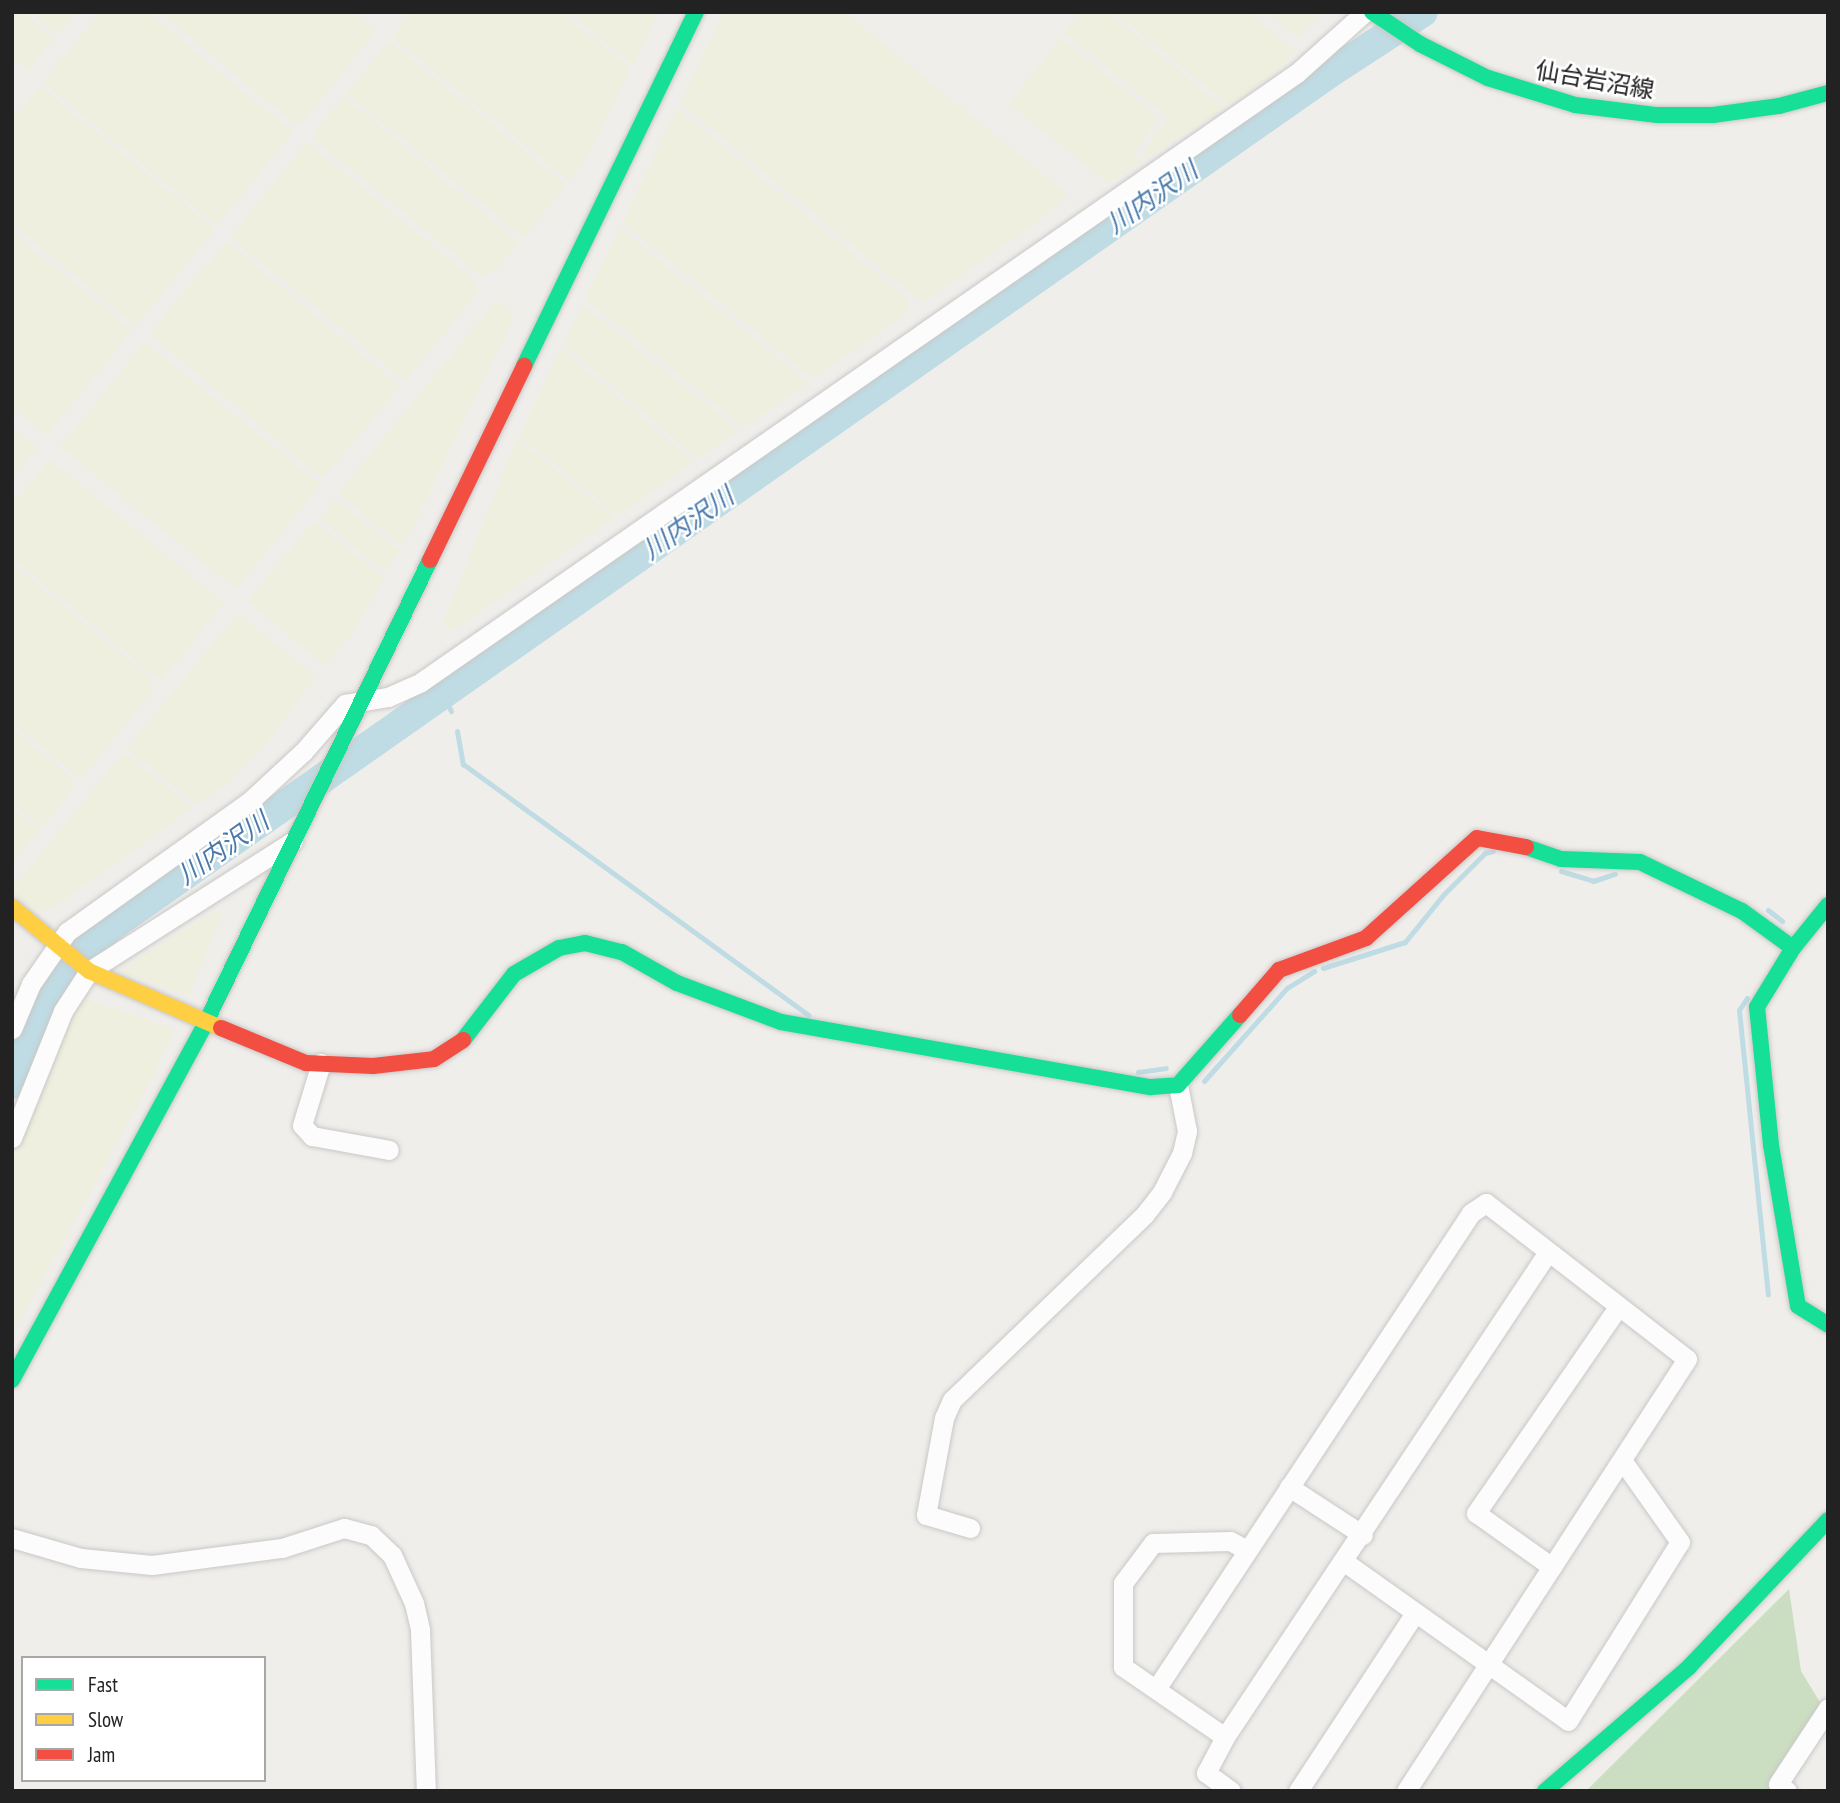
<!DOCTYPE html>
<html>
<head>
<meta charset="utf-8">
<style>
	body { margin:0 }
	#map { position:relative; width:1840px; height:1803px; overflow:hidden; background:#f0eeeb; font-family:"PT Sans Narrow","Noto Sans JP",sans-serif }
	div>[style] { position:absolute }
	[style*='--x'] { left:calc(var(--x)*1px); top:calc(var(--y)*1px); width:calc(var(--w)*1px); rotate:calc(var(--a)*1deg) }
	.farmland>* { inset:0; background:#efefdf; transform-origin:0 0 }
	.forest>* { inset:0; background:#cbdec1 }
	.stream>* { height:5px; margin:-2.5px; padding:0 2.5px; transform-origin:2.5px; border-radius:2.5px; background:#bfdbe3 }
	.river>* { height:30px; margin:-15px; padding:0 15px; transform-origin:15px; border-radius:15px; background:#bfdbe3 }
	.roads { filter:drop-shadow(0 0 2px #c9c8c7) drop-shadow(0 0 2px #c9c8c7) }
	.street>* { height:19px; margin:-9.5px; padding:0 9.5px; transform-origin:9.5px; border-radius:9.5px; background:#fdfcfc }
	.fast>* { height:16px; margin:-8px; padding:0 8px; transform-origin:8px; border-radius:8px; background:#16e098 }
	.slow>* { height:16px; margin:-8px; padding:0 8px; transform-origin:8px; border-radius:8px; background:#ffcf43 }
	.jam>* { height:16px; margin:-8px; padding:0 8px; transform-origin:8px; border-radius:8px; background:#f24e42 }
	span { translate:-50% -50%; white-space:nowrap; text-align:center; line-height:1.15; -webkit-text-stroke:5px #fff; paint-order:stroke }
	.street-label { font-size:24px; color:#222 }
	.water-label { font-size:26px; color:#4a7aab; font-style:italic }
	.frame { position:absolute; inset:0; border:14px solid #222; pointer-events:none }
	.legend { position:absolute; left:21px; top:1656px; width:245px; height:126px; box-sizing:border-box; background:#fff; border:2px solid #a7a7a7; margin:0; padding:9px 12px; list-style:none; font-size:21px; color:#222 }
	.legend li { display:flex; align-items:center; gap:14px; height:35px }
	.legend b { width:35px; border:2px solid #a7a7a7 }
</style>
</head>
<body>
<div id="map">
	<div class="farmland">
		<div style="clip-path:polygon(12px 12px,22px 12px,54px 39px,29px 71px,12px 58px)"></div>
		<div style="clip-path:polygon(30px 12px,77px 12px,58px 35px)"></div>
		<div style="clip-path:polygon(100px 12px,148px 12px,293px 132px,217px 226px,43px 82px)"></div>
		<div style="clip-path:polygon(159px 12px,352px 12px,375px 32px,298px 127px)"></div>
		<div style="clip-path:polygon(412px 12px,560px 12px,630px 68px,591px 152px,569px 181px,392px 37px)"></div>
		<div style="clip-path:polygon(569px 12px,659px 12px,633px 65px)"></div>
		<div style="clip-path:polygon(724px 12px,845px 12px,1068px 195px,1033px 225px,922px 303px,680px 103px)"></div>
		<div style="clip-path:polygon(1081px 12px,1108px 12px,1224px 108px,1147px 158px,1141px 154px,1168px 118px,1064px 33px)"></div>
		<div style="clip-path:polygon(1115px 12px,1256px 12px,1253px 16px,1297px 51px,1267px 79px,1228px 105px)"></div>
		<div style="clip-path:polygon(1270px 12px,1312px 12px,1317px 16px,1298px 39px)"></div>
		<div style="clip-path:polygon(1061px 37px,1159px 118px,1133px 154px,1142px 162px,1109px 184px,1009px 104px)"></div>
		<div style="left:389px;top:41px;width:228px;height:68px;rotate:39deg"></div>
		<div style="clip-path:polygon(40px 86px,215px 229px,136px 326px,12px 224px,12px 120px)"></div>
		<div style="clip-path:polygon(344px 97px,519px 242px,492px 275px,488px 272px,483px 278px,311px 137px)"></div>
		<div style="clip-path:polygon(677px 108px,910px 301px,907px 313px,813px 379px,622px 222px)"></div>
		<div style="clip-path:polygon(307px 142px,477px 282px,474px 287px,479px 291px,405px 381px,230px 237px)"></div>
		<div style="clip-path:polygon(620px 227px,808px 383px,744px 427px,585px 299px)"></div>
		<div style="clip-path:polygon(12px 232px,132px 330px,47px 435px,12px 407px)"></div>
		<div style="left:227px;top:241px;width:226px;height:121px;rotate:40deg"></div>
		<div style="clip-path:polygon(497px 300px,515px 316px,403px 547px,338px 493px)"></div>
		<div style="clip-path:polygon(583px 305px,739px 430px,698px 459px,563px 344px)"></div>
		<div style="left:145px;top:342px;width:226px;height:135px;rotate:39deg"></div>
		<div style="clip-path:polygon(561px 349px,694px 462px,618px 515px,519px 436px)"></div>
		<div style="clip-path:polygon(12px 427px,38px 448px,12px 479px)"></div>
		<div style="clip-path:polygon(517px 439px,615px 517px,454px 630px,442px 624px)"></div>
		<div style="clip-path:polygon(50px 459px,224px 603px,161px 681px,12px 558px,12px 505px)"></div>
		<div style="left:335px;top:499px;width:84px;height:25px;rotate:39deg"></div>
		<div style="clip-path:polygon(314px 521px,385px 579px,353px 632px,325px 666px,247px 601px)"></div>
		<div style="clip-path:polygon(12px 564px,150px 677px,153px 691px,81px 779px,12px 722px)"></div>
		<div style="clip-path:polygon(238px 613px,316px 677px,269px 740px,229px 782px,197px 805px,127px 748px)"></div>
		<div style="clip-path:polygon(12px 728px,72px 778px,73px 789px,42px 827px,12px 802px)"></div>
		<div style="clip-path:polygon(124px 752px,192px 808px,56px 906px,39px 913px,12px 893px,12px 888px)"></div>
		<div style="clip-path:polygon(12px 807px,40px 830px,12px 863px)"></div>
		<div style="clip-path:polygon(216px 910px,223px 912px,189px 996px,118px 971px)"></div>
		<div style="clip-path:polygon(80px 997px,174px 1029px,155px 1073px,12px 1335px,12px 1162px)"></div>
	</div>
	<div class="forest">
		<div style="clip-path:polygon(1789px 1589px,1801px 1671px,1821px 1704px,1768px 1786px,1774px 1791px,1586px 1791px)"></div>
	</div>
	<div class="stream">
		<div style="--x:443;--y:694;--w:19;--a:65"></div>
		<div style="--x:457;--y:731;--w:34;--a:80"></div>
		<div style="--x:463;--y:764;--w:427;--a:36"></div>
		<div style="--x:1561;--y:871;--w:34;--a:17"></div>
		<div style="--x:1593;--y:881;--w:23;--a:-18"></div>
		<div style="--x:1768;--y:910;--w:18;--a:38"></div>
		<div style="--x:1323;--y:968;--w:86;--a:-17.6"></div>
		<div style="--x:1405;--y:942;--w:60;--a:-51"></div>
		<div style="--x:1443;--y:895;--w:59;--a:-45"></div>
		<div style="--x:1485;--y:853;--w:8;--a:-14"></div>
		<div style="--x:1747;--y:998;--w:14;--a:124"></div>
		<div style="--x:1739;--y:1010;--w:286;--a:84.2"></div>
		<div style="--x:1138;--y:1072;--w:28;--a:-8"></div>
		<div style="--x:1204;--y:1081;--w:125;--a:-48.3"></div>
		<div style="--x:1287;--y:988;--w:32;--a:-32"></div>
	</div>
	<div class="river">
		<div style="--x:12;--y:1084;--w:127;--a:-66.9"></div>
		<div style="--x:62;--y:967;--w:70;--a:-39.2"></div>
		<div style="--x:116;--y:923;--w:1480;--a:-35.01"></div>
		<div style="--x:1328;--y:74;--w:113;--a:-33.1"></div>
	</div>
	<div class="roads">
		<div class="street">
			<div style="--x:12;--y:1029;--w:49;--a:-67.1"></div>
			<div style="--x:31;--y:984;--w:63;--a:-55.3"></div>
			<div style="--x:67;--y:932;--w:225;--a:-35.6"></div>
			<div style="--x:250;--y:801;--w:72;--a:-42.8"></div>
			<div style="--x:303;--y:752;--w:64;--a:-48.8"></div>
			<div style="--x:345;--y:704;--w:44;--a:-9.2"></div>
			<div style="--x:388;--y:697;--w:36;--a:-24"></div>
			<div style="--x:421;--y:682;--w:1067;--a:-34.81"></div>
			<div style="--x:1297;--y:73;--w:91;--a:-41.9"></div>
			<div style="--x:321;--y:1063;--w:65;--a:107"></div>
			<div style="--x:302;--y:1125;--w:15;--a:48"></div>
			<div style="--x:312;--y:1136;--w:78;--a:10.3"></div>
			<div style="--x:12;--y:1138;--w:137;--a:-68.1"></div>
			<div style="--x:63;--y:1011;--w:48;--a:-57"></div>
			<div style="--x:89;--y:971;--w:242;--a:-32.5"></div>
			<div style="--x:1289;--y:1487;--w:88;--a:33"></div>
			<div style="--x:970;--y:1528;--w:46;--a:-163.5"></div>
			<div style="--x:926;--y:1515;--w:99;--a:-79.5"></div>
			<div style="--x:944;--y:1418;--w:20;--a:-66"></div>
			<div style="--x:952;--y:1400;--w:268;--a:-43.9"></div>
			<div style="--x:1145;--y:1214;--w:28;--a:-52"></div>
			<div style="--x:1162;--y:1192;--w:44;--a:-62.9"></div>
			<div style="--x:1182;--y:1153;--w:23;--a:-77"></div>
			<div style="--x:1187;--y:1131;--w:47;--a:-101.1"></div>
			<div style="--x:12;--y:1538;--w:72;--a:16.2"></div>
			<div style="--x:81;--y:1558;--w:71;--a:5.6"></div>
			<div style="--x:152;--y:1565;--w:131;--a:-7.5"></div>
			<div style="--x:282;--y:1548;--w:65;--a:-17.9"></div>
			<div style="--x:344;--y:1528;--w:28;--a:15"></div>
			<div style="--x:371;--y:1535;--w:29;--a:44"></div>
			<div style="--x:392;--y:1555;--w:53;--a:65.4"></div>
			<div style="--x:414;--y:1603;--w:28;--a:77"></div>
			<div style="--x:420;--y:1630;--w:161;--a:87.9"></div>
			<div style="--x:1346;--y:1563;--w:272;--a:35.4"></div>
			<div style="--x:1568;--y:1721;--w:211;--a:-58"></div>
			<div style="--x:1680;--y:1542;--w:100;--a:-125.3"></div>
			<div style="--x:1552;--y:1567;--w:93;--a:-144.6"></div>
			<div style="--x:1476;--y:1513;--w:250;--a:-55.4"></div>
			<div style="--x:1156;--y:1689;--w:571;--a:-56.5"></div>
			<div style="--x:1471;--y:1213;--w:18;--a:-34"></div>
			<div style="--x:1486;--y:1203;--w:254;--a:37.8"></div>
			<div style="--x:1687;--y:1359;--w:515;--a:123.04"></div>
			<div style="--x:1225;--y:1737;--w:124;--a:-145.5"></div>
			<div style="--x:1123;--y:1667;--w:84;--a:-90"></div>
			<div style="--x:1123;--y:1583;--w:50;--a:-53.1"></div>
			<div style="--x:1153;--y:1543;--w:77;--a:-1.5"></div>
			<div style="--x:1230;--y:1541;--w:19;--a:28"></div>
			<div style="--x:1231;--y:1791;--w:31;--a:-144"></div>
			<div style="--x:1206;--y:1773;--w:41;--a:-62.2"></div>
			<div style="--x:1225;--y:1737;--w:583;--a:-56.34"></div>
			<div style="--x:1298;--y:1791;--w:213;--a:-56.7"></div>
			<div style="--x:1787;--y:1791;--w:11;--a:-142"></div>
			<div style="--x:1778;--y:1784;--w:91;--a:-56.7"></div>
		</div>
		<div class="fast">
			<div style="--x:1372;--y:12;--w:58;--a:33.7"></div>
			<div style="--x:1420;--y:44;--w:76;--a:26.6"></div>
			<div style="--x:1488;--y:78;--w:91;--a:17.2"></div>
			<div style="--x:1575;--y:105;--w:83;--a:7"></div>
			<div style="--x:1657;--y:115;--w:56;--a:0"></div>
			<div style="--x:1713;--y:115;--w:67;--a:-7.8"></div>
			<div style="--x:1779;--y:106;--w:51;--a:-14.9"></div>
			<div style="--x:524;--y:366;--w:394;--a:-64.1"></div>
			<div style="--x:1526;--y:847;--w:37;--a:19"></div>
			<div style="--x:1561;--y:859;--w:79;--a:2.2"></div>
			<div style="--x:1640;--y:862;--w:113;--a:25.7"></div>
			<div style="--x:1742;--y:911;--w:63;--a:36"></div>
			<div style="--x:1828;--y:905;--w:55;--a:129.1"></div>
			<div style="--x:1793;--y:948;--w:69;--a:121.4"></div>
			<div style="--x:1757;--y:1007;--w:139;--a:84.2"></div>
			<div style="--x:1771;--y:1145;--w:163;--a:80.5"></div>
			<div style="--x:1798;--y:1306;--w:36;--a:32"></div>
			<div style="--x:463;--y:1040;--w:83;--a:-52.3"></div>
			<div style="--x:514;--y:974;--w:52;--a:-30"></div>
			<div style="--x:559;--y:948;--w:26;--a:-11"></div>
			<div style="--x:585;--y:943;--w:38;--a:14"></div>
			<div style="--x:622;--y:952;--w:63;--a:29.4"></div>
			<div style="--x:677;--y:983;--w:111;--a:20.6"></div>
			<div style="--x:781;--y:1022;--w:376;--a:10"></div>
			<div style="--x:1151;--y:1087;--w:27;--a:-4"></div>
			<div style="--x:1178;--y:1085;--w:94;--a:-48.5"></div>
			<div style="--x:12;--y:1380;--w:407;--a:-61.5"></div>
			<div style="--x:206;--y:1022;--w:513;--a:-64.13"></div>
			<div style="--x:1545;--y:1791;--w:190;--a:-40.7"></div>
			<div style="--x:1689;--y:1667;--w:202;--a:-46.6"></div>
		</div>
		<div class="slow">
			<div style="--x:12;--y:907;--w:100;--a:39.7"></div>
			<div style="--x:89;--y:971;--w:144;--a:23.4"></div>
		</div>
		<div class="jam">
			<div style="--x:430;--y:560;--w:216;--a:-64.1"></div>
			<div style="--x:1240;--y:1015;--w:60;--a:-49.1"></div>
			<div style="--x:1279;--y:970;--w:93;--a:-20.2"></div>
			<div style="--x:1366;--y:938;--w:149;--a:-42"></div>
			<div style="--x:1477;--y:838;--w:50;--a:10.4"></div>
			<div style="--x:221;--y:1028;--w:92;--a:22.4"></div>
			<div style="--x:306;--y:1063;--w:67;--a:2.6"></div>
			<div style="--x:373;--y:1066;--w:61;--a:-6.5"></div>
			<div style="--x:434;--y:1059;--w:35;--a:-33"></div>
		</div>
	</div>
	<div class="street-label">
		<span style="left:1595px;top:80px;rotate:10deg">仙台岩沼線</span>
	</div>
	<div class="water-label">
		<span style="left:1152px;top:197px;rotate:-35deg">川内沢川</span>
		<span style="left:688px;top:523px;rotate:-35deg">川内沢川</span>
		<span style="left:223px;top:848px;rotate:-35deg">川内沢川</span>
	</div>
	<div class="frame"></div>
	<ul class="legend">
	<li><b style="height:9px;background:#16e098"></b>Fast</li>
	<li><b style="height:9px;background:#ffcf43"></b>Slow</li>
	<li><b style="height:9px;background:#f24e42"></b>Jam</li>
	</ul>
</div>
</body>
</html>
